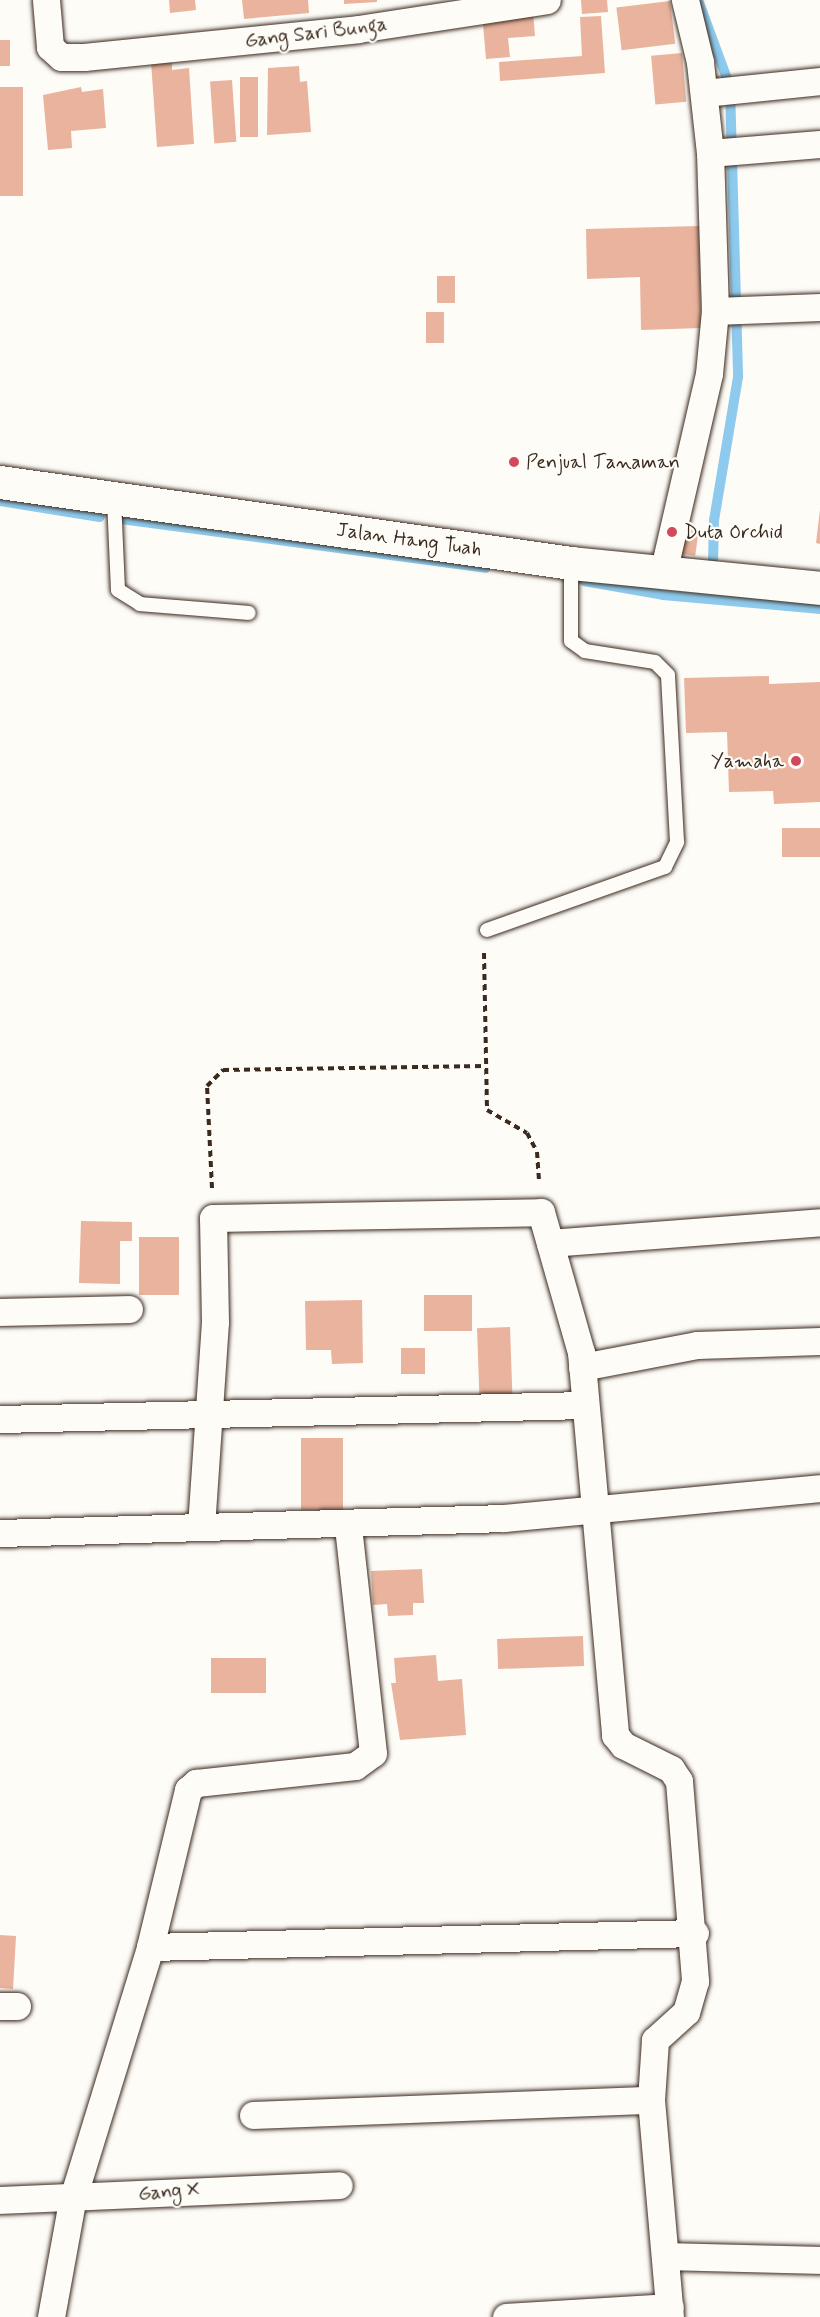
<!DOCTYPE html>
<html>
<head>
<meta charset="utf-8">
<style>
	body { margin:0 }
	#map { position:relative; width:820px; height:2317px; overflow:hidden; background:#fdfcf7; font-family:Mynerve,sans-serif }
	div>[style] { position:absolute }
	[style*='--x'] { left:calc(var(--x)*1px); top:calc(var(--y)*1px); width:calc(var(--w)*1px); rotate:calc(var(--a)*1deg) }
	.stream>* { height:10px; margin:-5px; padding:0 5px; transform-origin:5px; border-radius:5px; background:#8dcaed }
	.building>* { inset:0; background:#e9b39d; transform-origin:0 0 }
	.path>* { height:4px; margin-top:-2px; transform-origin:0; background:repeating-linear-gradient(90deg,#3b2a1e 0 6px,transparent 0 10.5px) }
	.roads { filter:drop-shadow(0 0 2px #3b2a1e) drop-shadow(0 0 2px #3b2a1e) }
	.lane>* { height:14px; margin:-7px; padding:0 7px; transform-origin:7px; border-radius:7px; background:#fdfcf7 }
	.street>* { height:27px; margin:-13.5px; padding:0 13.5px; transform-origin:13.5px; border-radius:13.5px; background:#fdfcf7 }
	.secondary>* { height:33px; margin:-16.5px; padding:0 16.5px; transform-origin:16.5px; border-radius:16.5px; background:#fdfcf7 }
	.dots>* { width:16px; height:16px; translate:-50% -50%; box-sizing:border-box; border:3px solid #fdfcf7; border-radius:50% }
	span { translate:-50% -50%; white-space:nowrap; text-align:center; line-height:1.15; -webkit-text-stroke:4.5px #fdfcf7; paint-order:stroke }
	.street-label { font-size:20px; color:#3b2a1e }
	.poi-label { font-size:20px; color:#3b2a1e }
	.left { translate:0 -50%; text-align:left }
	.right { translate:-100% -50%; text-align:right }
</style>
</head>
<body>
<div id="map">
	<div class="stream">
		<div style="--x:698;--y:0;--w:93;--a:69.8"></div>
		<div style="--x:730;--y:87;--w:290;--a:88.4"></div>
		<div style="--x:738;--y:377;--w:145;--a:99.5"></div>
		<div style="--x:714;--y:520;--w:44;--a:91.3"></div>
		<div style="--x:0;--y:501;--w:101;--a:9.1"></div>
		<div style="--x:121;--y:519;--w:368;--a:7.6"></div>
		<div style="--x:584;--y:581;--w:80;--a:10"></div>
		<div style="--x:663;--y:595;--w:158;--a:5.1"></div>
	</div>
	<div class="building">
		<div style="clip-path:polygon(169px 0,195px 0,196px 10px,170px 13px)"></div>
		<div style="clip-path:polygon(242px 0,308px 0,309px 13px,244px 19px)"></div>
		<div style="clip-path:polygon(344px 0,377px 0,377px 2px,344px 4px)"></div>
		<div style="clip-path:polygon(581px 0,607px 0,608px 12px,582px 14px)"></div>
		<div style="left:670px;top:1px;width:43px;height:54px;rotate:83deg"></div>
		<div style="clip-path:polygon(533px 11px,535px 36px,508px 38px,510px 57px,486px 59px,483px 24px,493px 23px,492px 14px)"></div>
		<div style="clip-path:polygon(601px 16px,605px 73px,500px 81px,499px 62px,582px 56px,580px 17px)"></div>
		<div style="left:0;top:40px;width:10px;height:26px"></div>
		<div style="left:682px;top:53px;width:49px;height:31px;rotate:85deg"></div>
		<div style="clip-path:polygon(172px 59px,172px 70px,189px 68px,194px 144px,157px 147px,151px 61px)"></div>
		<div style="clip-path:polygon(299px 66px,300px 82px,307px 81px,311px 132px,267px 135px,268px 68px)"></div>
		<div style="left:240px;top:77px;width:18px;height:60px"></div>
		<div style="left:232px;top:80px;width:62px;height:22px;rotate:86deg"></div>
		<div style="left:0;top:87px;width:23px;height:109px"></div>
		<div style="clip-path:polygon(81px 87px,82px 92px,103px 89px,106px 128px,71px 131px,72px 148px,48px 150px,43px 95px)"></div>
		<div style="clip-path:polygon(699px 226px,701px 328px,641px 330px,640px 277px,587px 279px,586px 229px)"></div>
		<div style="left:437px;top:276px;width:18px;height:27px"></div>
		<div style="left:426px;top:312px;width:18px;height:31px"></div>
		<div style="clip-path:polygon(820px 510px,820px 544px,816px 543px)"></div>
		<div style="left:677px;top:527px;width:22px;height:26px;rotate:8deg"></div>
		<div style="clip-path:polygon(769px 676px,769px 684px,820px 682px,820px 802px,774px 804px,773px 791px,729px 792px,727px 732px,686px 733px,684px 678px)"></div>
		<div style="left:820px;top:828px;width:29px;height:38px;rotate:90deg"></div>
		<div style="clip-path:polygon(81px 1221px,132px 1222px,132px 1241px,120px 1241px,120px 1284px,79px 1283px)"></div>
		<div style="left:139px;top:1237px;width:40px;height:58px"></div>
		<div style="left:472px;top:1295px;width:36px;height:48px;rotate:90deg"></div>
		<div style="clip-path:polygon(362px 1300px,363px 1363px,332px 1364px,331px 1350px,306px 1350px,305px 1301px)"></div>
		<div style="left:510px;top:1327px;width:69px;height:33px;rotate:88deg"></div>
		<div style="left:401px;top:1348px;width:24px;height:26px"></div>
		<div style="left:301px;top:1438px;width:42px;height:72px"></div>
		<div style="clip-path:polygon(422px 1569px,424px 1603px,413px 1603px,413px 1615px,388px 1616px,387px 1604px,373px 1605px,371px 1571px)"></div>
		<div style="left:583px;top:1636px;width:30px;height:86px;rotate:88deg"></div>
		<div style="clip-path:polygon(436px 1655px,438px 1681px,462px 1679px,466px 1735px,400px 1740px,391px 1683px,396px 1683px,394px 1658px)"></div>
		<div style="left:211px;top:1658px;width:55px;height:35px"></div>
		<div style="clip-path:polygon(0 1935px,16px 1936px,13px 1989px,0 1988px)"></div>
	</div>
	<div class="path">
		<div style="--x:484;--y:953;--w:157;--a:88.9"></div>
		<div style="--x:487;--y:1110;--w:46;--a:29.9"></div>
		<div style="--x:527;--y:1133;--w:21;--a:62"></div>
		<div style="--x:537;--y:1152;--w:29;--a:86"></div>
		<div style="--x:212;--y:1188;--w:102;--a:-92.8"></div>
		<div style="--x:207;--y:1086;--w:23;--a:-45"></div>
		<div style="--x:223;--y:1070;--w:261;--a:-0.9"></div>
	</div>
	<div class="roads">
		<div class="lane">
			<div style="--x:114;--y:499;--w:91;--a:87.5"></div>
			<div style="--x:118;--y:590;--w:26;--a:32"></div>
			<div style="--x:140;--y:604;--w:109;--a:4.7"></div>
			<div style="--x:487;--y:930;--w:189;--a:-19.5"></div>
			<div style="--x:665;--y:867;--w:28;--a:-64"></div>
			<div style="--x:677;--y:842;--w:167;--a:-93.1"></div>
			<div style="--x:668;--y:675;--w:18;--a:-135"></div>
			<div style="--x:655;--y:662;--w:71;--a:-171.1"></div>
			<div style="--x:585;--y:651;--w:17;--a:-144"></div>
			<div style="--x:571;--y:641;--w:78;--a:-90"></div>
		</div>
		<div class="street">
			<div style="--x:46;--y:0;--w:47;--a:85.1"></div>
			<div style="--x:50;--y:47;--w:15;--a:42"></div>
			<div style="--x:61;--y:57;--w:23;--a:0"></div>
			<div style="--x:84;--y:57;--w:275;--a:-5.8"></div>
			<div style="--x:358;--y:29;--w:191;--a:-8.7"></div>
			<div style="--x:704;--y:93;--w:117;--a:-5.9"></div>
			<div style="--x:710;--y:153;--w:110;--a:-4.7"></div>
			<div style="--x:715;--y:311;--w:105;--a:-2.2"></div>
			<div style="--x:663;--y:573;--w:204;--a:-77"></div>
			<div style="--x:709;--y:374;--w:63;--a:-84.6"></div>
			<div style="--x:715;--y:311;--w:158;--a:-91.8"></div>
			<div style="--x:710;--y:153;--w:92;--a:-96.3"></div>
			<div style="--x:700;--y:62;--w:64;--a:-103.6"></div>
			<div style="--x:550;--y:1243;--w:271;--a:-4.4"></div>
			<div style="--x:0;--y:1312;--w:129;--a:-1.3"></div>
			<div style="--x:582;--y:1367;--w:117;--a:-10.8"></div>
			<div style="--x:697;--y:1345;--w:123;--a:-1.9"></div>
			<div style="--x:0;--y:1419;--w:584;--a:-1.37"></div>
			<div style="--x:201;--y:1527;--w:205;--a:-86.1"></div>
			<div style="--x:215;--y:1322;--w:104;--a:-91.1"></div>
			<div style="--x:213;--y:1218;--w:328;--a:-1"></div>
			<div style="--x:541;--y:1212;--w:146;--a:74.1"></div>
			<div style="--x:581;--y:1352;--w:385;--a:84.9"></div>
			<div style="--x:615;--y:1735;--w:13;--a:51"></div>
			<div style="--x:623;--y:1745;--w:54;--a:26.6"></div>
			<div style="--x:671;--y:1769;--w:14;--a:56"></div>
			<div style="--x:679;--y:1781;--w:201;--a:85.4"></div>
			<div style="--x:695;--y:1981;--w:32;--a:106"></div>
			<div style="--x:686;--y:2012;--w:42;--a:137.9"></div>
			<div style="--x:655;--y:2040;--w:60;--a:93.8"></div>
			<div style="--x:651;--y:2100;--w:218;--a:85"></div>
			<div style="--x:0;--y:1533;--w:504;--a:-1.7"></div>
			<div style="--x:504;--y:1518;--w:317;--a:-5.4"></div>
			<div style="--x:150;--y:1947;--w:545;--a:-1.47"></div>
			<div style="--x:0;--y:2006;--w:17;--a:0"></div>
			<div style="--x:253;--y:2115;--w:398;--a:-2.2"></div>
			<div style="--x:0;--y:2200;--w:339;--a:-2.5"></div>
			<div style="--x:667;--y:2256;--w:153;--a:1.5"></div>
			<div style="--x:51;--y:2317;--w:118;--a:-79.7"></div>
			<div style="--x:72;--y:2201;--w:266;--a:-72.9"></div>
			<div style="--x:150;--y:1947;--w:162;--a:-76.4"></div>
			<div style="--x:188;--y:1790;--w:11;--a:-41"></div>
			<div style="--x:196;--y:1783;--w:160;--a:-6.1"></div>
			<div style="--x:355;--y:1766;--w:22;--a:-36"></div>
			<div style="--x:373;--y:1753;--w:228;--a:-96.3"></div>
			<div style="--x:506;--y:2317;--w:164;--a:-3.5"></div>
		</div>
		<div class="secondary">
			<div style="--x:0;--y:482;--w:577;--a:8.07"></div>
			<div style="--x:571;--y:563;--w:250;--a:5.7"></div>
		</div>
	</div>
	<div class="dots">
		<div style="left:514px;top:462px;background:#d1495b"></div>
		<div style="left:672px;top:532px;background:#d1495b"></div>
		<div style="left:796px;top:761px;background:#d1495b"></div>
	</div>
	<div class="street-label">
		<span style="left:316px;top:33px;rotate:-7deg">Gang Sari Bunga</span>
		<span style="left:409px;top:540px;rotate:8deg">Jalan Hang Tuah</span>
		<span style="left:169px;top:2192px;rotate:-5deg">Gang X</span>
	</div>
	<div class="poi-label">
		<span class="left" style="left:526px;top:462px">Penjual Tanaman</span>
		<span class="left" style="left:684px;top:532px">Duta Orchid</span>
		<span class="right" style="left:784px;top:761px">Yamaha</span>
	</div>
</div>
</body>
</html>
